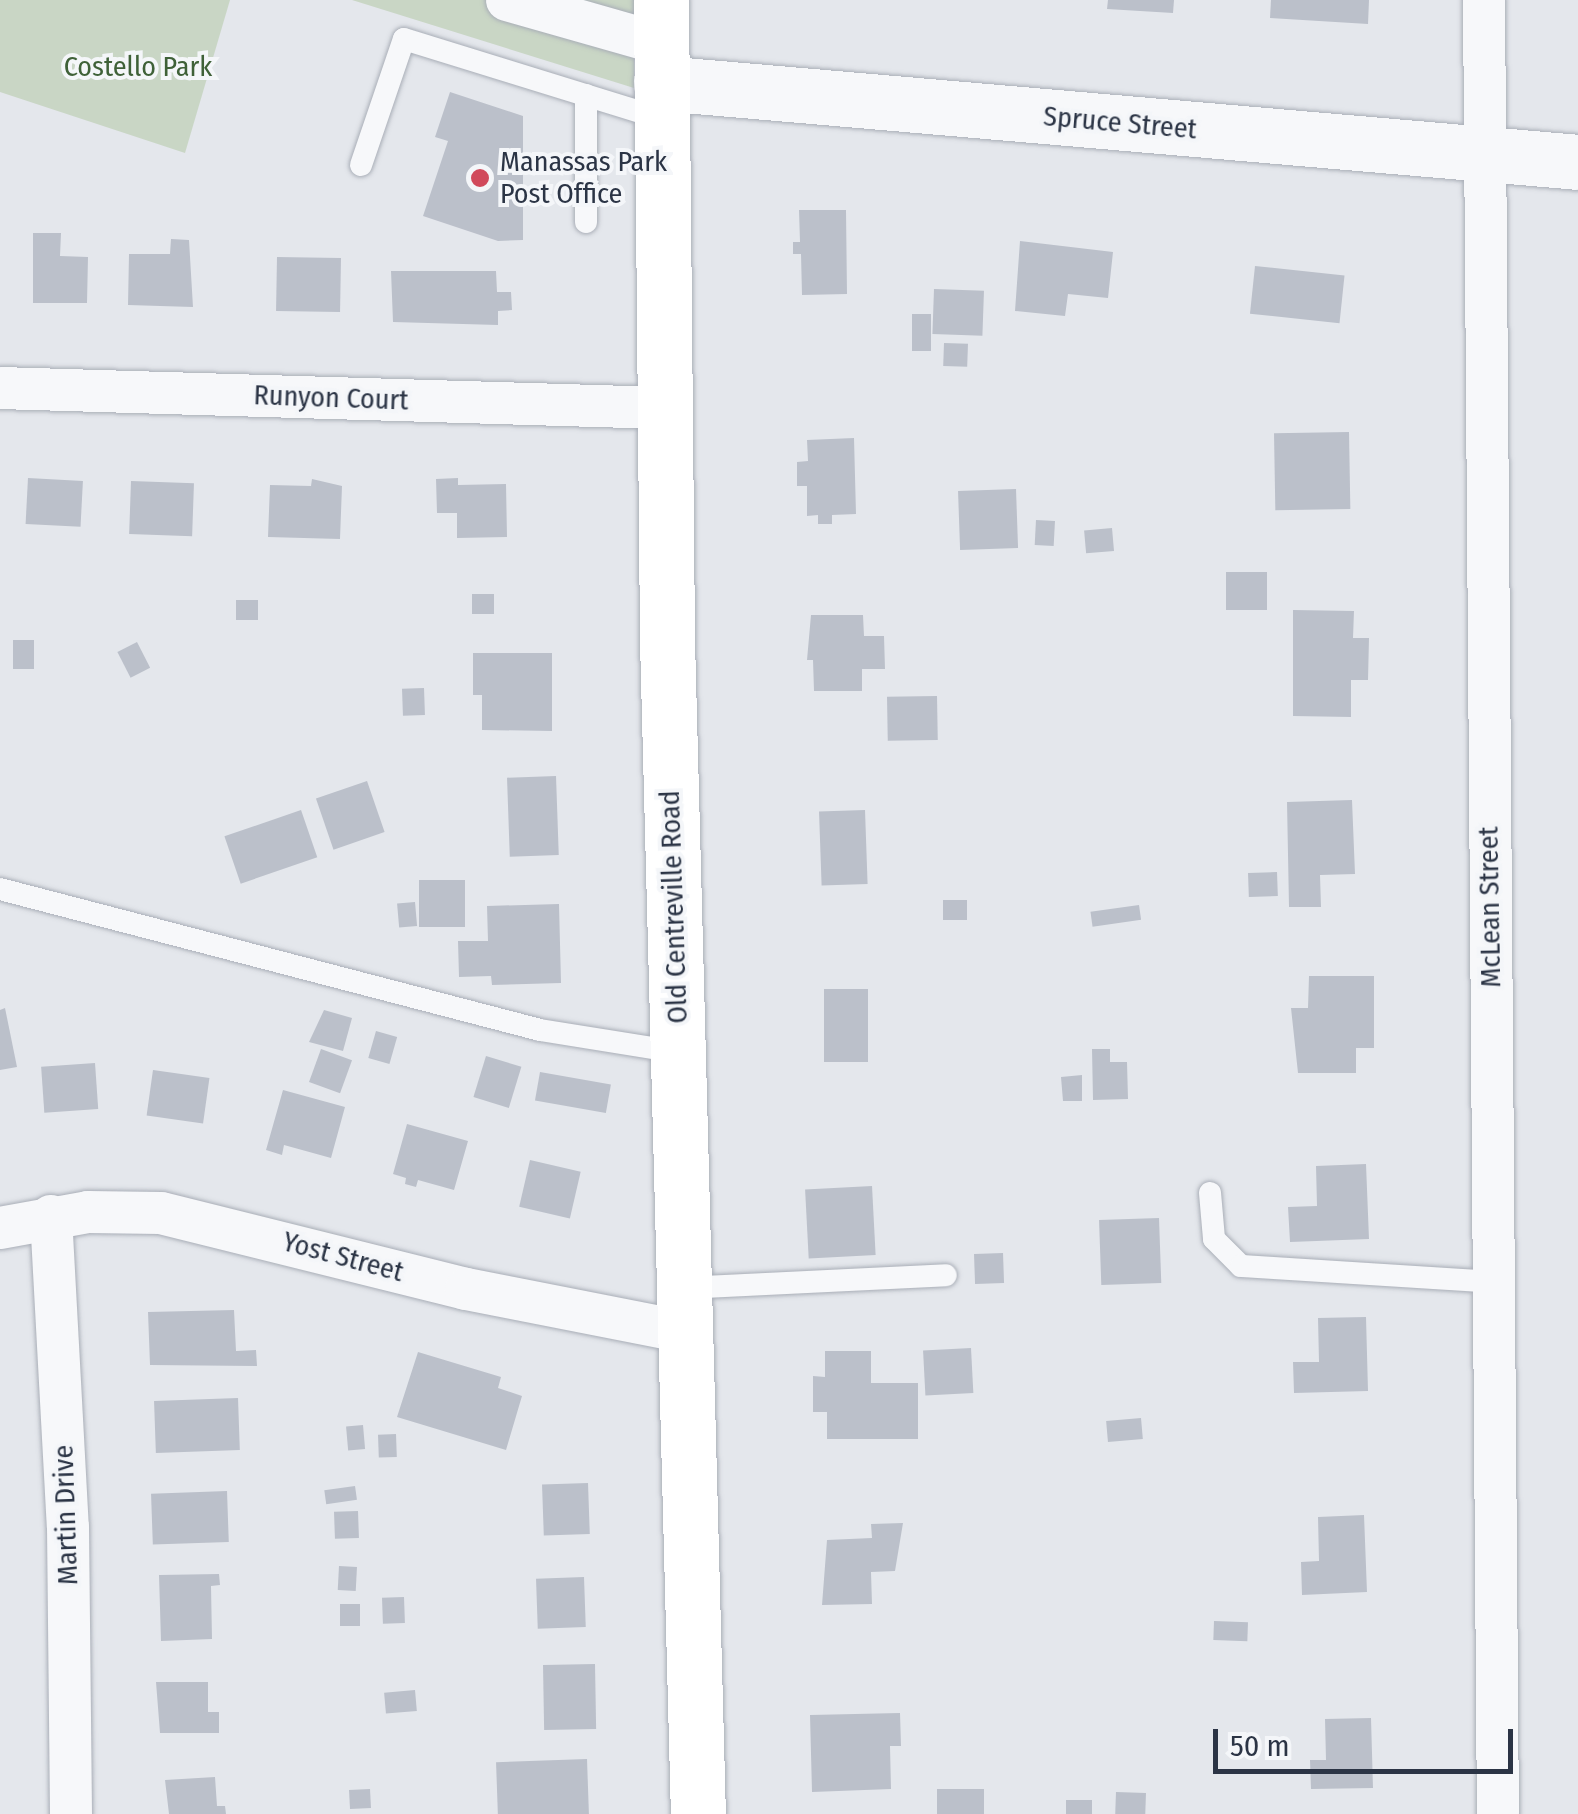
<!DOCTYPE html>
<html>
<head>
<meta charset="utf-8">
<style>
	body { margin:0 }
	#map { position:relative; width:1578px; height:1814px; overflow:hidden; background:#e4e7ec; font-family:"Fira Sans Condensed",sans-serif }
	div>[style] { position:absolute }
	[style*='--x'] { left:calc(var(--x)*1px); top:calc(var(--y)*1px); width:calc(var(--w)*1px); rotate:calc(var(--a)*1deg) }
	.green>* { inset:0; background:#c9d6c5 }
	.building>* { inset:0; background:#bbc0ca; transform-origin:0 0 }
	.roads { filter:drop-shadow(0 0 2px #a9aeb7) drop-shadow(0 0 2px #a9aeb7) }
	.service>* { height:22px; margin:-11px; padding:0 11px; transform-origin:11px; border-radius:11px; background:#f7f8fa }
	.minor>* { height:42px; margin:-21px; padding:0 21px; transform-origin:21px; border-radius:21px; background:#f7f8fa }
	.tertiary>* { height:55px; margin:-27.5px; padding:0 27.5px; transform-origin:27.5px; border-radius:27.5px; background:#f7f8fa }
	.secondary>* { height:55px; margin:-27.5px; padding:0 27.5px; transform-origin:27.5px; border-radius:27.5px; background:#fff }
	.dots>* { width:28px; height:28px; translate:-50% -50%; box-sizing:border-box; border:5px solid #f4f6f9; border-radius:50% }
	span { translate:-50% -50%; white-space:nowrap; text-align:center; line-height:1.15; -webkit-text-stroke:8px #f4f6f9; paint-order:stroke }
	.park-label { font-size:28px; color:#3f6138 }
	.street-label { font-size:28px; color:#2b3445 }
	.poi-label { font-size:28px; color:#2b3445 }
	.left { translate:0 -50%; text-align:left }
	.scale { position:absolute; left:1213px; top:1729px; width:300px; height:45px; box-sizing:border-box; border:5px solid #2b3445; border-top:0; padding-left:12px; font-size:30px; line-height:35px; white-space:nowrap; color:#2b3445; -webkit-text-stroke:8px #f4f6f9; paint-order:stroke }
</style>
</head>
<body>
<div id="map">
	<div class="green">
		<div style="clip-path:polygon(0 0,230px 0,185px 153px,0 92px)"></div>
		<div style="clip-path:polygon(352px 0,634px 0,634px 88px)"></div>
	</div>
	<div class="building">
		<div style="clip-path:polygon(1108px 0,1174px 0,1173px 13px,1107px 9px)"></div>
		<div style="clip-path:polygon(1271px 0,1369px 0,1368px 24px,1270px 18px)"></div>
		<div style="clip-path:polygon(450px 92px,523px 116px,523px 240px,498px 241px,423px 216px,448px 141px,435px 137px)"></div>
		<div style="clip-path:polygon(799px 210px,846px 210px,847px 294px,802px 295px,801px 254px,793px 254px,793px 242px,800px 242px)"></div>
		<div style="clip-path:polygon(33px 233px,61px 233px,60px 256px,88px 257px,87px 303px,33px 303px)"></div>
		<div style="clip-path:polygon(171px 239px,189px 240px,193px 307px,128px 305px,129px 254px,170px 254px)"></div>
		<div style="clip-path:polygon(1020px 241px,1113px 252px,1108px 298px,1068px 294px,1065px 316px,1015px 311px)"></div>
		<div style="left:277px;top:257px;width:64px;height:54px;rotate:1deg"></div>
		<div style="left:1255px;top:266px;width:90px;height:48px;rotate:6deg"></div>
		<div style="clip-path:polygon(391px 271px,496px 271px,497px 292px,511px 292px,512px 310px,498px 311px,498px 325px,393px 322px)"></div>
		<div style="left:934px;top:289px;width:50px;height:45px;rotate:2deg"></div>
		<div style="left:912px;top:314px;width:19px;height:37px"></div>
		<div style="left:944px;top:343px;width:24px;height:23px;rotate:2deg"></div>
		<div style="left:1349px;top:432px;width:77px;height:75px;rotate:89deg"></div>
		<div style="clip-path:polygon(854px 438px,856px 514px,832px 515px,832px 524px,818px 524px,818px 515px,807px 516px,807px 486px,797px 486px,797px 462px,808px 461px,807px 440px)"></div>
		<div style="left:28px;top:478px;width:55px;height:46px;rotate:3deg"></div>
		<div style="clip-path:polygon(458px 478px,458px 485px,506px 484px,507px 537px,457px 538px,457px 513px,437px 513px,436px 479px)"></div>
		<div style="clip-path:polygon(312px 479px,342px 486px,340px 539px,268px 537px,270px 485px,311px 486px)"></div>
		<div style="left:131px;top:481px;width:63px;height:53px;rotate:2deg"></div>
		<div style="left:1016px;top:489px;width:59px;height:58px;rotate:88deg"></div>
		<div style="left:1036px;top:520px;width:19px;height:25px;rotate:3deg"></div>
		<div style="left:1112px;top:528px;width:23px;height:28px;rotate:85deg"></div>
		<div style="left:1226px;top:572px;width:41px;height:38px"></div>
		<div style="left:472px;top:594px;width:22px;height:20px"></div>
		<div style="left:236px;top:600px;width:22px;height:20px"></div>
		<div style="clip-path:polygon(1293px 610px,1354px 611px,1353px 638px,1369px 638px,1368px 680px,1351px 680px,1351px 717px,1293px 716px)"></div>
		<div style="clip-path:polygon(811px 615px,863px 615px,864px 636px,884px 636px,885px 669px,862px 669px,862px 691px,814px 691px,813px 660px,807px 660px)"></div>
		<div style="left:13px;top:640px;width:21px;height:29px"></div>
		<div style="left:137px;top:642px;width:29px;height:22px;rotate:63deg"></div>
		<div style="clip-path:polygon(473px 653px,552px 653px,552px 731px,482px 730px,482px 695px,473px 695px)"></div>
		<div style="left:424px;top:688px;width:27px;height:22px;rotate:88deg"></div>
		<div style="left:937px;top:696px;width:44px;height:50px;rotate:89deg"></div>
		<div style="left:556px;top:776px;width:79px;height:49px;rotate:88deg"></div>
		<div style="left:367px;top:781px;width:54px;height:54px;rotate:71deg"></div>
		<div style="clip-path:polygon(1352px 800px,1355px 874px,1320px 875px,1321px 907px,1289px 907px,1287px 802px)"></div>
		<div style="left:301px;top:810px;width:50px;height:81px;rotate:71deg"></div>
		<div style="left:865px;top:810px;width:74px;height:46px;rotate:88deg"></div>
		<div style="left:1277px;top:872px;width:24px;height:29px;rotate:88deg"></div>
		<div style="left:419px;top:880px;width:46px;height:47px"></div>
		<div style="left:943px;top:900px;width:24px;height:20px"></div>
		<div style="left:415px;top:902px;width:24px;height:18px;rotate:85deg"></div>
		<div style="clip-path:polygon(559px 904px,561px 983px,492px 985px,491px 976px,459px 977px,458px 941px,488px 941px,487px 906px)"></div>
		<div style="left:1139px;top:905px;width:15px;height:49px;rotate:82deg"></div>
		<div style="clip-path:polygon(1309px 976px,1374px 976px,1374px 1048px,1356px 1048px,1356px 1073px,1298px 1073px,1291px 1008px,1308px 1008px)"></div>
		<div style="left:824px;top:989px;width:44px;height:73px"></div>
		<div style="clip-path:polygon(5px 1008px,17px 1067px,0 1070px,0 1010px)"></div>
		<div style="clip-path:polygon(324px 1010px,352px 1018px,343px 1051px,309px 1042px)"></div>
		<div style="left:376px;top:1031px;width:22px;height:28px;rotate:16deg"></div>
		<div style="left:321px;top:1049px;width:33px;height:35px;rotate:20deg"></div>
		<div style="clip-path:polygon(1092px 1049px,1110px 1049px,1110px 1062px,1127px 1062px,1128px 1099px,1093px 1100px)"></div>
		<div style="left:486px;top:1056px;width:37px;height:43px;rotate:17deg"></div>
		<div style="left:95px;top:1063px;width:46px;height:54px;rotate:86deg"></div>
		<div style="left:153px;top:1070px;width:57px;height:46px;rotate:8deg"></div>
		<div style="left:540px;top:1072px;width:72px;height:29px;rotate:10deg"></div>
		<div style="clip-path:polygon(1082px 1075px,1082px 1101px,1063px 1101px,1061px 1077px)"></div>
		<div style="clip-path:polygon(283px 1090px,345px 1107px,331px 1158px,284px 1145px,282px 1155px,266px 1150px)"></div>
		<div style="clip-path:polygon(407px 1124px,468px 1141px,454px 1190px,418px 1180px,416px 1187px,405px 1184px,406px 1178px,393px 1174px)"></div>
		<div style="left:530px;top:1160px;width:52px;height:48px;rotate:13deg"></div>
		<div style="clip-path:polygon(1366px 1164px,1369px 1239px,1290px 1242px,1288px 1207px,1317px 1206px,1316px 1166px)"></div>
		<div style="left:872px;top:1186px;width:69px;height:67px;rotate:87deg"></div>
		<div style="left:1159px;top:1218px;width:65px;height:60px;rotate:88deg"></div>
		<div style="left:1003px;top:1253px;width:30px;height:29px;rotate:88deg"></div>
		<div style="clip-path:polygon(234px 1310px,236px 1351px,256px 1350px,257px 1366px,150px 1365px,148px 1312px)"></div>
		<div style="clip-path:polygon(1366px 1317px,1368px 1391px,1294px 1393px,1293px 1362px,1319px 1362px,1318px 1318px)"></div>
		<div style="left:971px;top:1348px;width:45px;height:48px;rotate:87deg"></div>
		<div style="clip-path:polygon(825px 1351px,871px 1351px,871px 1383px,918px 1383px,918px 1439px,827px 1439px,827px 1412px,813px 1412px,813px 1376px,825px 1377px)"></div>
		<div style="clip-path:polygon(418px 1352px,501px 1377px,498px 1388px,522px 1396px,506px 1450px,397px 1417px)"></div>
		<div style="left:238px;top:1398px;width:52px;height:84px;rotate:88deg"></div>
		<div style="left:1141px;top:1418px;width:21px;height:35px;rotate:85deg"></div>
		<div style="left:363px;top:1425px;width:24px;height:17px;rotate:85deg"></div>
		<div style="left:396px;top:1434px;width:23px;height:18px;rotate:88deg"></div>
		<div style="left:588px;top:1483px;width:51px;height:46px;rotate:88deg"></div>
		<div style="left:355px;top:1486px;width:14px;height:31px;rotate:82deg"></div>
		<div style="left:227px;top:1491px;width:51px;height:76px;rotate:88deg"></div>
		<div style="left:358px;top:1511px;width:27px;height:24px;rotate:88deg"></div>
		<div style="clip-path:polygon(1364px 1515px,1367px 1592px,1302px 1595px,1301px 1562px,1319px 1561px,1318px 1517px)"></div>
		<div style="clip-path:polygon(903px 1523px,895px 1571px,871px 1572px,872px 1604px,822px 1605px,827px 1540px,872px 1538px,871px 1524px)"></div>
		<div style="left:339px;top:1566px;width:18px;height:24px;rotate:3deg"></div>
		<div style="clip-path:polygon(219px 1574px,220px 1585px,211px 1586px,212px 1639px,161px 1641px,159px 1575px)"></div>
		<div style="left:584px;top:1577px;width:50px;height:48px;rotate:88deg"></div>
		<div style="left:404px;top:1597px;width:26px;height:22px;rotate:88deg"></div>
		<div style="left:340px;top:1604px;width:20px;height:22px"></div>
		<div style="left:1214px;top:1621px;width:34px;height:19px;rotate:2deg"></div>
		<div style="left:595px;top:1664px;width:65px;height:52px;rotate:89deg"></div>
		<div style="clip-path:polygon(156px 1682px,208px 1682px,208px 1712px,219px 1712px,219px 1733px,160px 1733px)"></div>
		<div style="left:415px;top:1690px;width:21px;height:31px;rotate:85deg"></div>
		<div style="clip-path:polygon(900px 1713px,901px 1746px,890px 1746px,891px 1789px,812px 1792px,810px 1715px)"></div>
		<div style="clip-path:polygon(1371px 1718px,1373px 1788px,1311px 1789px,1310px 1760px,1326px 1760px,1325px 1719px)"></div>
		<div style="left:587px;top:1759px;width:55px;height:91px;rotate:88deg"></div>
		<div style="clip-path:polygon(215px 1777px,217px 1806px,225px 1806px,226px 1814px,169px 1814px,165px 1780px)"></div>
		<div style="left:370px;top:1789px;width:19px;height:21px;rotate:87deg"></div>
		<div style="left:937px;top:1789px;width:47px;height:25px"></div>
		<div style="left:1116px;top:1792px;width:30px;height:22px;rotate:2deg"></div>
		<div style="left:1092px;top:1800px;width:14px;height:26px;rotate:90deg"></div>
	</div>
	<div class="roads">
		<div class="service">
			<div style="--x:586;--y:95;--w:127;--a:90"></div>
			<div style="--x:361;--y:165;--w:133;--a:-71.2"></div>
			<div style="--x:404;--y:39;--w:270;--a:17.2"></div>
			<div style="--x:0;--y:889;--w:558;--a:14.63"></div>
			<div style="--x:540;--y:1030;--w:140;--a:9.1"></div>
			<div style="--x:1210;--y:1193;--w:46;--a:85"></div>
			<div style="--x:1214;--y:1239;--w:38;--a:45"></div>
			<div style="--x:1241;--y:1266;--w:254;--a:3.6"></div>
			<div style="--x:684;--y:1288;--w:262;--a:-2.8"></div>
		</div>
		<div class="minor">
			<div style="--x:507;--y:0;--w:160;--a:15.9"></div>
			<div style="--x:1484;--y:0;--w:1814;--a:89.56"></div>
			<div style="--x:0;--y:388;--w:663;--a:1.73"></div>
			<div style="--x:51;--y:1216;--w:311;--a:86.9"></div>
			<div style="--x:68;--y:1527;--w:287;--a:89.4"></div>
			<div style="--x:0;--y:1228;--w:89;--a:-10.3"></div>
			<div style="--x:88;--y:1212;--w:73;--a:0.8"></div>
			<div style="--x:161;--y:1213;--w:314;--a:14"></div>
			<div style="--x:466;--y:1289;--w:224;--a:11.1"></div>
		</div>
		<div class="tertiary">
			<div style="--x:661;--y:83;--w:920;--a:4.92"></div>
		</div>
		<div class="secondary">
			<div style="--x:661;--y:0;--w:641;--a:89.46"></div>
			<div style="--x:667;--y:641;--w:1173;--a:88.49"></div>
		</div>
	</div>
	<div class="dots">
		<div style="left:480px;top:178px;background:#d1495b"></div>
	</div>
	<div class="park-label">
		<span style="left:138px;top:67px">Costello Park</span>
	</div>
	<div class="street-label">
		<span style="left:1120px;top:123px;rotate:5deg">Spruce Street</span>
		<span style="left:331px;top:398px;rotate:2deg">Runyon Court</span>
		<span style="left:674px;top:907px;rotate:-92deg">Old Centreville Road</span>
		<span style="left:1490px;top:907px;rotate:-91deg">McLean Street</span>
		<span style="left:343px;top:1257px;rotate:15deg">Yost Street</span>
		<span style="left:66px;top:1515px;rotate:-92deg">Martin Drive</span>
	</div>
	<div class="poi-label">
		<span class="left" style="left:500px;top:178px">Manassas Park<br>Post Office</span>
	</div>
	<div class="scale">50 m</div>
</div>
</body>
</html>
